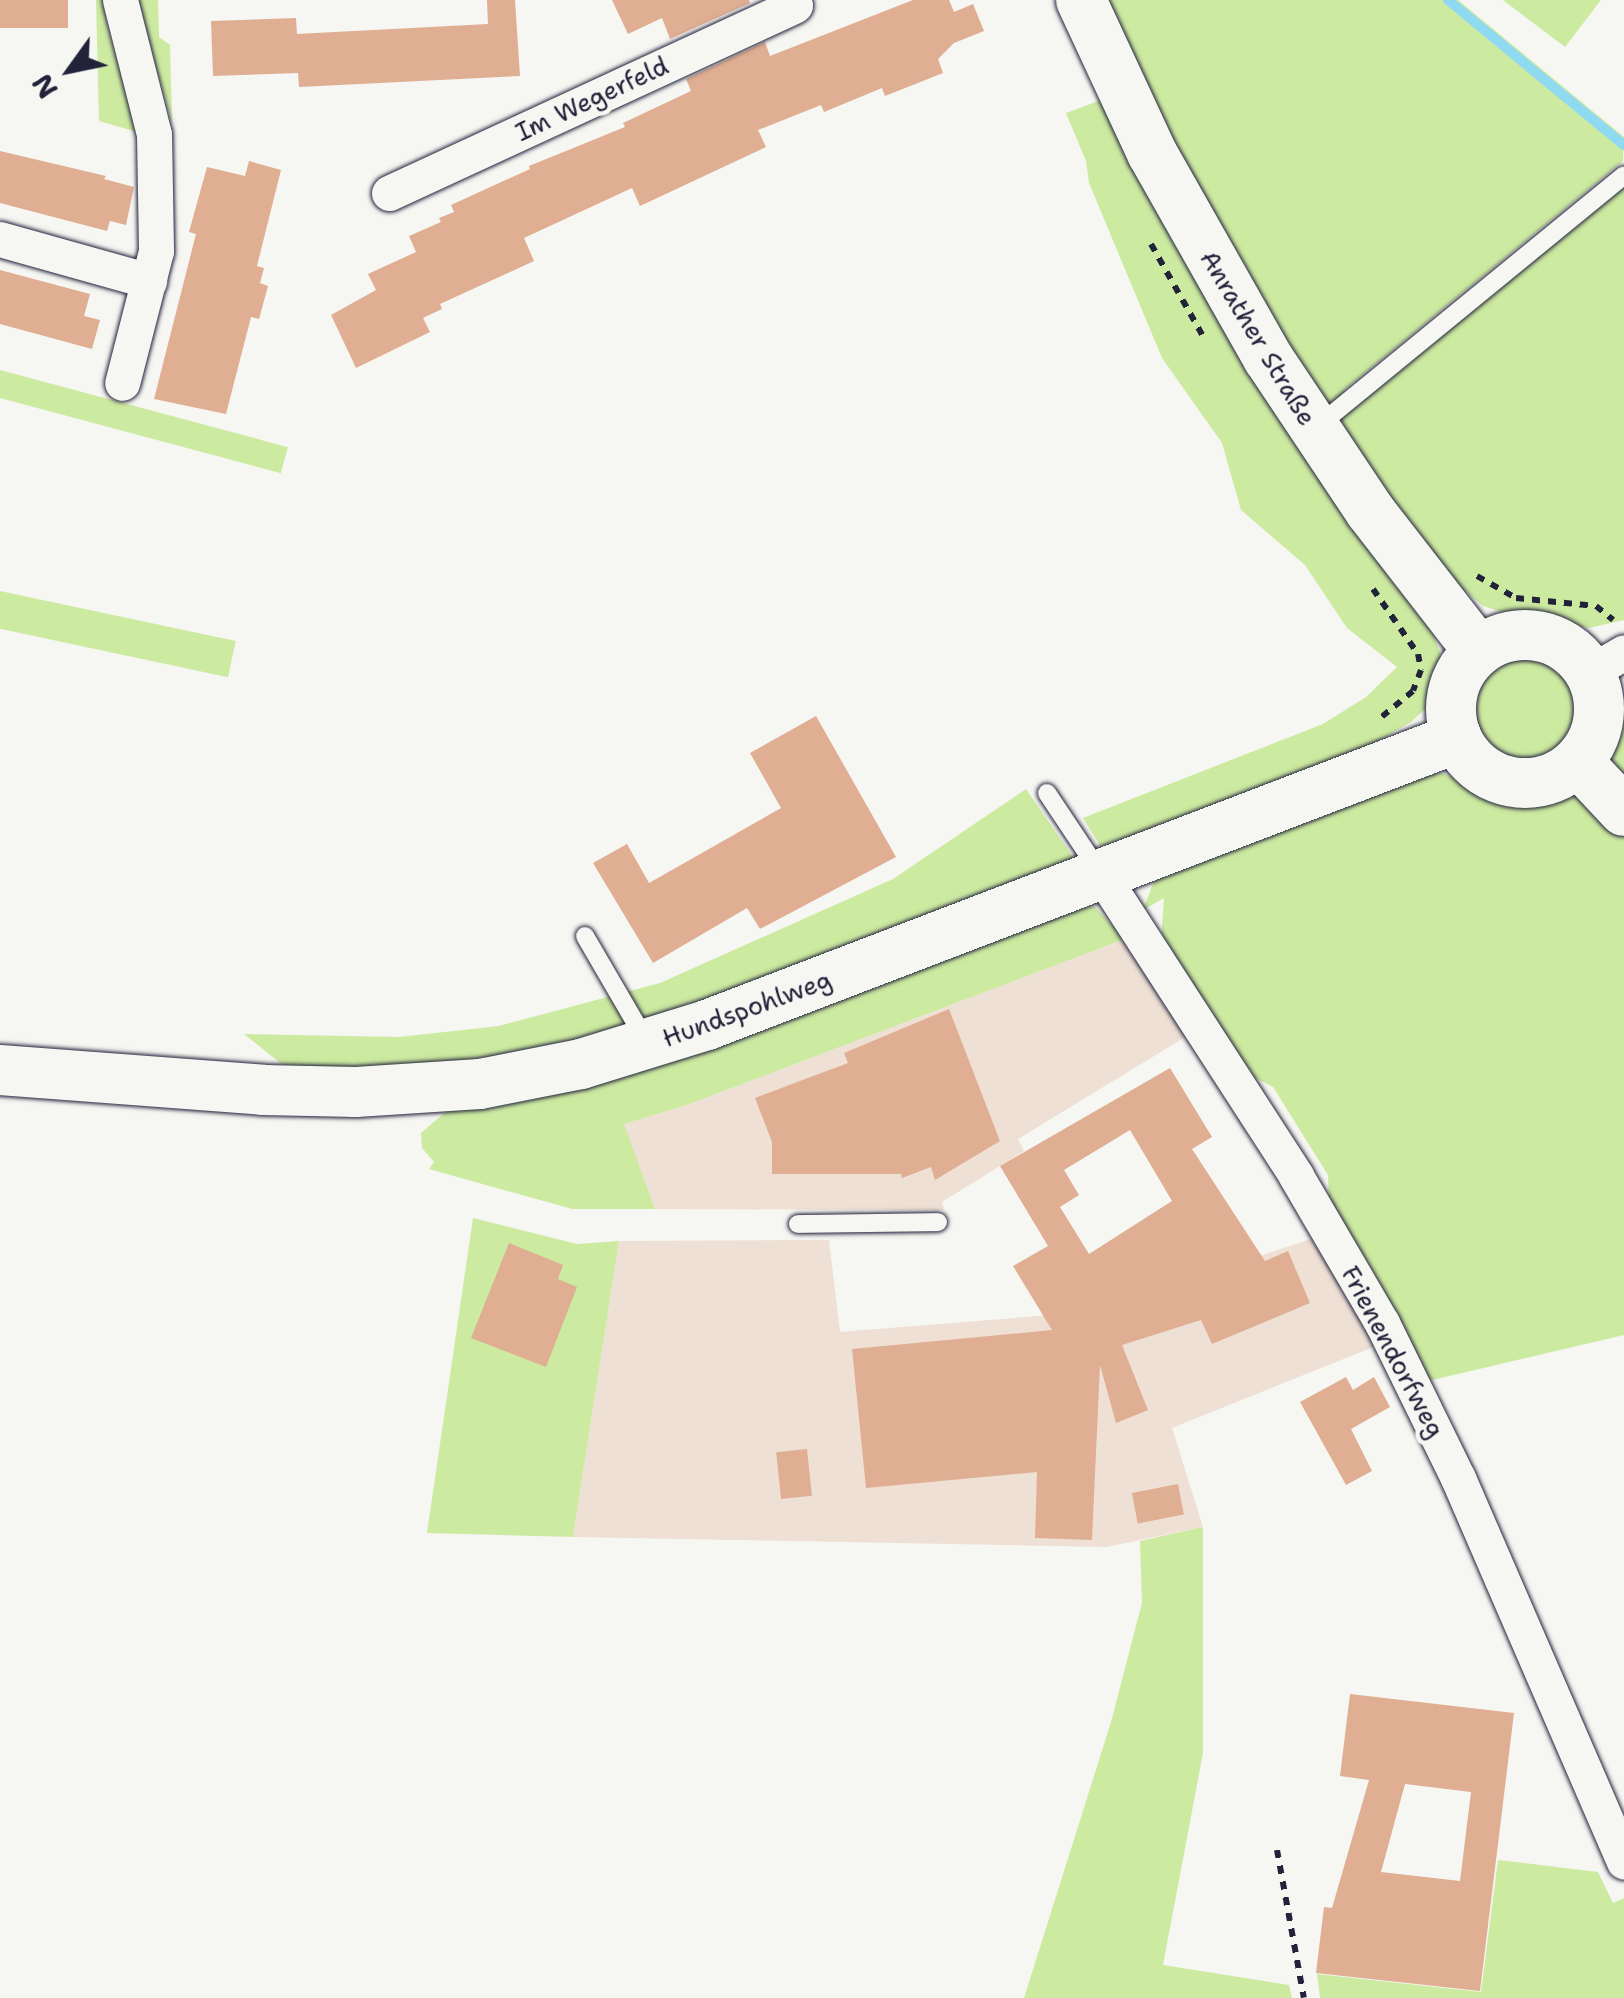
<!DOCTYPE html>
<html>
<head>
<meta charset="utf-8">
<style>
	body { margin:0 }
	#map { position:relative; width:1624px; height:1998px; overflow:hidden; background:#f6f6f2; font-family:"Shantell Sans",sans-serif }
	div>[style] { position:absolute }
	[style*='--x'] { left:calc(var(--x)*1px); top:calc(var(--y)*1px); width:calc(var(--w)*1px); rotate:calc(var(--a)*1deg) }
	.built>* { inset:0; background:#efe0d5 }
	.green>* { inset:0; background:#cdeaa1; transform-origin:0 0 }
	.round { border-radius:50% }
	.stream>* { height:10px; margin:-5px; padding:0 5px; transform-origin:5px; border-radius:5px; background:#90daf1 }
	.building>* { inset:0; background:#e0ae92; transform-origin:0 0 }
	.path>* { height:6px; margin-top:-3px; transform-origin:0; background:repeating-linear-gradient(90deg,#22223b 0 8px,transparent 0 16px) }
	.roads { filter:drop-shadow(0 0 2px #22223b) drop-shadow(0 0 2px #22223b) }
	.lane>* { height:18px; margin:-9px; padding:0 9px; transform-origin:9px; border-radius:9px; background:#f6f6f2 }
	.street>* { height:35px; margin:-17.5px; padding:0 17.5px; transform-origin:17.5px; border-radius:17.5px; background:#f6f6f2 }
	.secondary>* { height:50px; margin:-25px; padding:0 25px; transform-origin:25px; border-radius:25px; background:#f6f6f2 }
	.secondary>.ring { margin:-25px; padding:0; box-sizing:content-box; background:none; border:50px solid #f6f6f2; border-radius:50% }
	span { translate:-50% -50%; white-space:nowrap; text-align:center; line-height:1.15; -webkit-text-stroke:9px #f6f6f2; paint-order:stroke }
	.street-label { font-size:25px; color:#22223b }
	.north { position:absolute; left:20px; top:20px; width:100px; height:100px; -webkit-text-stroke:8px #f6f6f2; paint-order:stroke; rotate:237deg; font-size:28px; font-weight:700; line-height:40px; text-align:center; color:#22223b }
	.north::after { content:''; display:block; margin:auto; width:35px; height:45px; background:#22223b; clip-path:polygon(50% 0,100% 100%,50% 72%,0 100%) }
</style>
</head>
<body>
<div id="map">
	<div class="built">
		<div style="clip-path:polygon(1125px 939px,1187px 1036px,1018px 1139px,1024px 1151px,942px 1202px,944px 1210px,655px 1209px,623px 1124px,687px 1105px)"></div>
		<div style="clip-path:polygon(1317px 1237px,1381px 1344px,1172px 1428px,1203px 1527px,1106px 1547px,573px 1537px,619px 1241px,829px 1240px,840px 1332px,1088px 1312px)"></div>
	</div>
	<div class="green">
		<div style="clip-path:polygon(96px 0,105px 0,106px 21px,137px 132px,99px 121px)"></div>
		<div style="clip-path:polygon(137px 0,158px 0,159px 37px,170px 45px,172px 123px)"></div>
		<div style="clip-path:polygon(1100px 0,1458px 0,1624px 137px,1623px 161px,1344px 390px,1355px 406px,1624px 186px,1624px 620px,1589px 628px,1515px 616px,1483px 606px,1450px 578px,1408px 527px,1223px 253px)"></div>
		<div style="clip-path:polygon(1503px 0,1601px 0,1565px 47px)"></div>
		<div style="clip-path:polygon(1104px 99px,1430px 627px,1440px 652px,1440px 684px,1430px 704px,1411px 722px,1363px 750px,1104px 852px,1083px 818px,1323px 724px,1366px 697px,1397px 667px,1347px 628px,1305px 565px,1241px 510px,1222px 443px,1162px 358px,1089px 183px,1086px 161px,1066px 113px)"></div>
		<div style="left:0;top:370px;width:298px;height:27px;rotate:15deg"></div>
		<div style="left:0;top:591px;width:241px;height:37px;rotate:12deg"></div>
		<div class="round" style="left:1476px;top:657px;width:104px;height:104px"></div>
		<div style="clip-path:polygon(1624px 701px,1624px 1335px,1428px 1381px,1329px 1206px,1328px 1175px,1273px 1087px,1245px 1073px,1161px 940px,1164px 898px,1143px 910px,1154px 881px,1183px 860px,1393px 782px,1442px 773px,1502px 796px,1532px 800px,1557px 792px,1619px 735px)"></div>
		<div style="clip-path:polygon(1026px 789px,1077px 863px,687px 1017px,493px 1065px,294px 1074px,244px 1034px,399px 1037px,499px 1026px,660px 983px,893px 879px)"></div>
		<div style="clip-path:polygon(1072px 904px,1095px 907px,1125px 939px,687px 1105px,624px 1124px,655px 1209px,572px 1209px,429px 1169px,434px 1162px,422px 1148px,421px 1133px,449px 1109px)"></div>
		<div style="clip-path:polygon(473px 1218px,577px 1244px,619px 1241px,573px 1537px,427px 1533px)"></div>
		<div style="clip-path:polygon(1203px 1527px,1203px 1753px,1163px 1965px,1289px 1985px,1292px 1998px,1024px 1998px,1111px 1722px,1142px 1603px,1140px 1541px)"></div>
		<div style="clip-path:polygon(1498px 1860px,1598px 1872px,1613px 1903px,1624px 1898px,1624px 1998px,1320px 1998px,1317px 1974px,1481px 1992px)"></div>
	</div>
	<div class="stream">
		<div style="--x:1448;--y:0;--w:228;--a:39.5"></div>
	</div>
	<div class="building">
		<div style="left:0;top:0;width:68px;height:28px"></div>
		<div style="clip-path:polygon(487px 0,515px 0,520px 76px,299px 87px,298px 73px,213px 76px,211px 21px,296px 18px,297px 34px,488px 24px)"></div>
		<div style="clip-path:polygon(612px 0,749px 0,750px 3px,670px 39px,662px 18px,628px 34px)"></div>
		<div style="clip-path:polygon(913px 0,949px 0,954px 12px,973px 4px,984px 31px,954px 43px,938px 59px,943px 73px,885px 96px,882px 88px,824px 112px,821px 105px,758px 130px,766px 147px,640px 206px,632px 188px,524px 238px,534px 261px,440px 304px,442px 309px,423px 318px,430px 332px,356px 368px,331px 315px,376px 290px,368px 274px,416px 252px,409px 236px,441px 222px,439px 218px,454px 212px,451px 205px,530px 169px,529px 166px,625px 127px,623px 123px,691px 91px,686px 79px,765px 42px,770px 56px)"></div>
		<div style="clip-path:polygon(0 151px,106px 176px,104px 179px,134px 187px,126px 225px,110px 221px,107px 231px,0 203px)"></div>
		<div style="clip-path:polygon(249px 161px,281px 170px,257px 266px,264px 268px,260px 283px,268px 286px,259px 319px,251px 317px,226px 414px,154px 399px,196px 234px,189px 232px,207px 167px,245px 176px)"></div>
		<div style="clip-path:polygon(0 270px,90px 294px,84px 316px,100px 320px,92px 349px,0 324px)"></div>
		<div style="clip-path:polygon(816px 716px,896px 857px,760px 929px,747px 908px,653px 963px,593px 863px,627px 844px,649px 883px,781px 808px,750px 753px)"></div>
		<div style="clip-path:polygon(949px 1009px,1000px 1141px,935px 1180px,931px 1167px,902px 1178px,901px 1174px,772px 1174px,772px 1142px,755px 1098px,848px 1063px,844px 1053px)"></div>
		<div style="clip-path:polygon(evenodd,1170px 1068px,1212px 1137px,1192px 1149px,1265px 1261px,1288px 1251px,1310px 1303px,1212px 1344px,1201px 1320px,1122px 1345px,1148px 1410px,1116px 1423px,1100px 1365px,1092px 1540px,1035px 1538px,1037px 1472px,866px 1488px,852px 1349px,1052px 1330px,1013px 1266px,1048px 1246px,1000px 1166px,1170px 1068px,1130px 1130px,1172px 1201px,1089px 1254px,1060px 1207px,1079px 1195px,1064px 1170px,1130px 1130px)"></div>
		<div style="clip-path:polygon(509px 1243px,563px 1265px,558px 1279px,577px 1287px,546px 1367px,471px 1338px)"></div>
		<div style="clip-path:polygon(1346px 1377px,1353px 1390px,1374px 1377px,1390px 1407px,1351px 1429px,1372px 1471px,1346px 1485px,1300px 1402px)"></div>
		<div style="left:807px;top:1449px;width:47px;height:31px;rotate:84deg"></div>
		<div style="left:1178px;top:1484px;width:31px;height:47px;rotate:79deg"></div>
		<div style="clip-path:polygon(evenodd,1350px 1694px,1514px 1713px,1480px 1991px,1316px 1973px,1324px 1907px,1332px 1908px,1369px 1780px,1340px 1776px,1350px 1694px,1405px 1784px,1471px 1792px,1460px 1881px,1381px 1872px,1405px 1784px)"></div>
	</div>
	<div class="path">
		<div style="--x:1151;--y:244;--w:108;--a:60.6"></div>
		<div style="--x:1477;--y:576;--w:45;--a:29.4"></div>
		<div style="--x:1516;--y:598;--w:80;--a:5.7"></div>
		<div style="--x:1596;--y:606;--w:22;--a:39"></div>
		<div style="--x:1373;--y:589;--w:79;--a:55.3"></div>
		<div style="--x:1418;--y:654;--w:16;--a:79"></div>
		<div style="--x:1421;--y:670;--w:22;--a:111"></div>
		<div style="--x:1413;--y:691;--w:44;--a:140.5"></div>
		<div style="--x:1277;--y:1850;--w:150;--a:79.7"></div>
	</div>
	<div class="roads">
		<div class="lane">
			<div style="--x:1319;--y:425;--w:394;--a:-39.3"></div>
			<div style="--x:1047;--y:793;--w:94;--a:56.3"></div>
			<div style="--x:585;--y:936;--w:119;--a:59.8"></div>
			<div style="--x:798;--y:1224;--w:140;--a:-0.8"></div>
		</div>
		<div class="street">
			<div style="--x:120;--y:0;--w:138;--a:75.8"></div>
			<div style="--x:154;--y:134;--w:117;--a:89"></div>
			<div style="--x:156;--y:251;--w:136;--a:104.4"></div>
			<div style="--x:389;--y:193;--w:447;--a:-24.8"></div>
			<div style="--x:795;--y:5;--w:5;--a:-112"></div>
			<div style="--x:0;--y:239;--w:155;--a:15.7"></div>
			<div style="--x:1590;--y:672;--w:39;--a:-30"></div>
			<div style="--x:1101;--y:874;--w:359;--a:57.1"></div>
			<div style="--x:1296;--y:1176;--w:170;--a:59.7"></div>
			<div style="--x:1382;--y:1323;--w:173;--a:63.9"></div>
			<div style="--x:1458;--y:1478;--w:418;--a:66.6"></div>
		</div>
		<div class="secondary">
			<div style="--x:1081;--y:0;--w:169;--a:65.1"></div>
			<div style="--x:1152;--y:153;--w:236;--a:60.5"></div>
			<div style="--x:1268;--y:358;--w:184;--a:56.3"></div>
			<div style="--x:1370;--y:511;--w:176;--a:52.2"></div>
			<div class="ring" style="left:1451px;top:635px;width:98px;height:98px"></div>
			<div style="--x:1578;--y:762;--w:67;--a:46.8"></div>
			<div style="--x:0;--y:1070;--w:264;--a:4.3"></div>
			<div style="--x:263;--y:1090;--w:93;--a:1.2"></div>
			<div style="--x:356;--y:1092;--w:124;--a:-3.7"></div>
			<div style="--x:480;--y:1084;--w:103;--a:-11.2"></div>
			<div style="--x:581;--y:1064;--w:132;--a:-17.2"></div>
			<div style="--x:707;--y:1025;--w:803;--a:-20.94"></div>
		</div>
	</div>
	<div class="street-label">
		<span style="left:592px;top:99px;rotate:-25deg">Im Wegerfeld</span>
		<span style="left:1258px;top:338px;rotate:59deg">Anrather Straße</span>
		<span style="left:747px;top:1009px;rotate:-20deg">Hundspohlweg</span>
		<span style="left:1393px;top:1352px;rotate:62deg">Frienendorfweg</span>
	</div>
	<div class="north">N</div>
</div>
</body>
</html>
